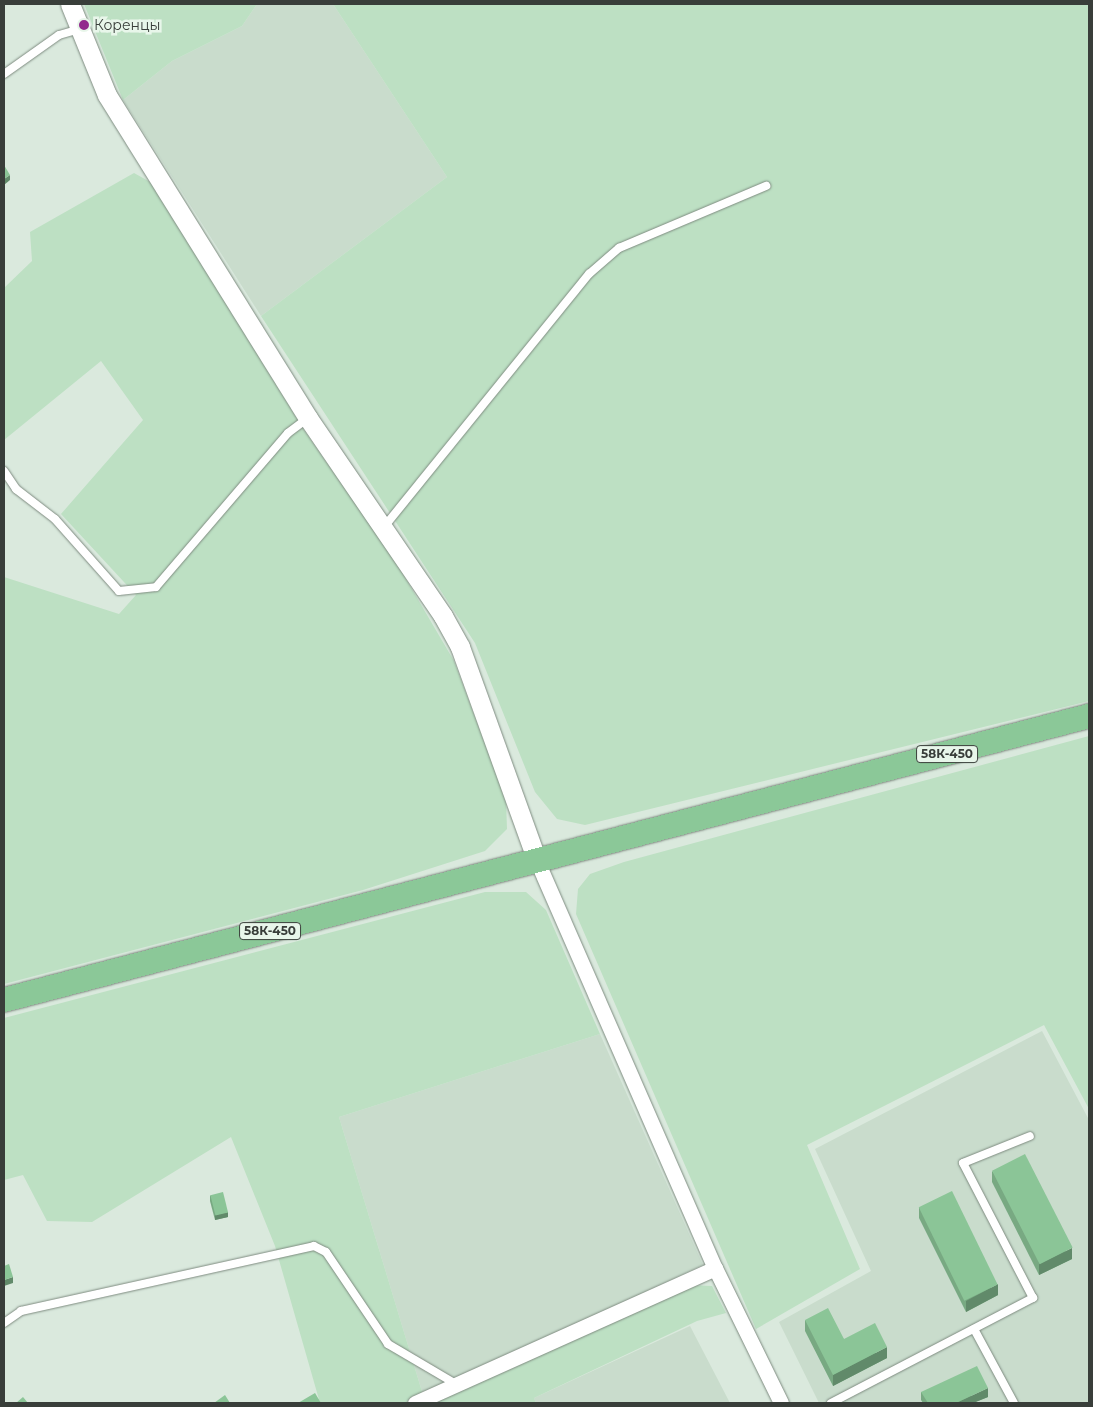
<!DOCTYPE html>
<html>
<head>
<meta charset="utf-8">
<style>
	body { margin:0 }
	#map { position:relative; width:1093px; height:1407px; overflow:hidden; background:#dae9dd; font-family:Montserrat,sans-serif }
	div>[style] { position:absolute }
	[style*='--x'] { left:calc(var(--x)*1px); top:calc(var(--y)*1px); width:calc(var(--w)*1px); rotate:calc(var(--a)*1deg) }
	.built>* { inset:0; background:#c9dccc }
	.green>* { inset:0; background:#bde0c3 }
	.roads { filter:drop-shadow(0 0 1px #7e8b80) drop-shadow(0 0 1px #7e8b80) }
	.service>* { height:8px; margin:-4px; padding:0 4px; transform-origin:4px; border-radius:4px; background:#fff }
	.minor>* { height:15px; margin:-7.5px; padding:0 7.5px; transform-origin:7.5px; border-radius:7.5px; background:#fff }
	.tertiary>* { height:19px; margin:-9.5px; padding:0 9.5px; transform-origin:9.5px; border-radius:9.5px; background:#fff }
	.trunk>* { height:24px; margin:-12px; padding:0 12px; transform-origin:12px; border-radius:12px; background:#8bc898 }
	.wall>* { inset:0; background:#78a982 }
	.shaded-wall>* { inset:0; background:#618a6a }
	.building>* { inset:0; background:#8bc597; transform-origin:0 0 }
	.dots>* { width:14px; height:14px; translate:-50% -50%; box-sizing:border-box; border:2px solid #e8f6ea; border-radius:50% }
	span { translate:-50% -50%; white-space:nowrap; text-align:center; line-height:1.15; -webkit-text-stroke:5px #e8f6ea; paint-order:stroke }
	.shield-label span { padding:1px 4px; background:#e8f6ea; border:1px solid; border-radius:4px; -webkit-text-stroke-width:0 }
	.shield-label { font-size:12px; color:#393e3a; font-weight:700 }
	.poi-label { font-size:14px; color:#393e3a }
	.left { translate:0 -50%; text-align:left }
	.frame { position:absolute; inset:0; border:5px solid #393e3a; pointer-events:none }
</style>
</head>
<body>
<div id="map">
	<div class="built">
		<div style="clip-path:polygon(257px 4px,333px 4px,447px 177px,261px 316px,123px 100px,172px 61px,242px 26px)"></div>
		<div style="clip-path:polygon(1042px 1031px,1089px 1120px,1089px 1403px,819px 1403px,779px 1322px,871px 1271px,815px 1149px)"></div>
		<div style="clip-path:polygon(600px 1034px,703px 1265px,423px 1395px,339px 1117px)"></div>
		<div style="clip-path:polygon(690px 1326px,730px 1403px,536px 1403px,534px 1398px)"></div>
	</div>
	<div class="green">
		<div style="clip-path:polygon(84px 4px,257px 4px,242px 26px,172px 61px,123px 100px)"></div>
		<div style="clip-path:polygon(333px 4px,1089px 4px,1089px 701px,585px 825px,557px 819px,535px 792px,475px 643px,261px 316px,447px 177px)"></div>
		<div style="clip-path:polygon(134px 173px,152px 183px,304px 430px,396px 562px,454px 661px,506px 800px,507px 829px,485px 851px,363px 890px,4px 984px,4px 577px,119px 614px,136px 595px,61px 514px,143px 420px,101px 361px,4px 440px,4px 288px,32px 261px,30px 232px)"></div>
		<div style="clip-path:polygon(1089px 736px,1089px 1109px,1044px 1025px,807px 1145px,860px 1269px,756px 1329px,576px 914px,578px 889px,590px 874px,624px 862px)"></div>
		<div style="clip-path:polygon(485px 892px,526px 892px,546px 910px,600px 1034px,339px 1117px,423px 1395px,404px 1403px,320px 1403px,275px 1246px,231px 1137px,92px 1222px,47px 1221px,23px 1175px,4px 1180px,4px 1018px)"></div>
		<div style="clip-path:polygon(688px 1285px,712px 1286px,726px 1313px,697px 1321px,534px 1398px,536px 1403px,434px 1403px)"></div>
	</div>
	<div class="roads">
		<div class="service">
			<div style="--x:4;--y:74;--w:67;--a:-35.3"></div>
			<div style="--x:59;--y:35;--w:19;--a:-16"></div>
			<div style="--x:4;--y:471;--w:22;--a:56"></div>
			<div style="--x:16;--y:489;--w:49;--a:37.6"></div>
			<div style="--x:55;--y:519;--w:96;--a:48.4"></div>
			<div style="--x:119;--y:591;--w:37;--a:-6"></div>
			<div style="--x:156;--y:587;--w:203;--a:-49.4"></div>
			<div style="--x:288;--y:433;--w:25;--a:-37"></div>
			<div style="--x:384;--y:527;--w:326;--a:-51"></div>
			<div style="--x:589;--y:274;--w:40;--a:-41"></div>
			<div style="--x:619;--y:248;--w:160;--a:-22.9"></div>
			<div style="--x:4;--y:1323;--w:21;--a:-35"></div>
			<div style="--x:21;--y:1311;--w:300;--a:-12.5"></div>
			<div style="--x:314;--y:1246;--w:13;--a:27"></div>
			<div style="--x:326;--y:1252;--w:111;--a:56"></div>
			<div style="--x:388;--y:1344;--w:79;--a:30.5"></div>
			<div style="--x:974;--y:1329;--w:84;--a:61.6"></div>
			<div style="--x:831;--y:1403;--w:228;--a:-27.5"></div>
			<div style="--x:1033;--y:1298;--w:152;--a:-117.4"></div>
			<div style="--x:963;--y:1163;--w:72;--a:-21.9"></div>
		</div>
		<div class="minor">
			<div style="--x:537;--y:861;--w:444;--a:66.4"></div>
			<div style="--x:715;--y:1268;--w:150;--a:63.9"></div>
			<div style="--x:415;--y:1403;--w:329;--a:-24.2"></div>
		</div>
		<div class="tertiary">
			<div style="--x:70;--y:4;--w:98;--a:67.9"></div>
			<div style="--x:107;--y:95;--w:380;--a:58.1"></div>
			<div style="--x:308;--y:418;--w:240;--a:55.7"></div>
			<div style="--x:443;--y:616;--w:35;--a:61"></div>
			<div style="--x:460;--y:647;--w:227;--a:70.2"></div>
		</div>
		<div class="trunk">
			<div style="--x:4;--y:1000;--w:1122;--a:-14.67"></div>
		</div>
	</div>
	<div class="wall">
		<div style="clip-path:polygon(992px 1171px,1072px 1259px,1039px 1275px,992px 1182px)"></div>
		<div style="clip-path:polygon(210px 1195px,228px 1217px,215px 1220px,210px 1201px)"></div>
		<div style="clip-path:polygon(919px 1207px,998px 1295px,966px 1312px,919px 1218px)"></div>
		<div style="clip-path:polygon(805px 1320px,844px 1339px,887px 1358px,833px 1386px,805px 1331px)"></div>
		<div style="clip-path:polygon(921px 1392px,988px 1397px,973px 1403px,923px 1403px,921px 1400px)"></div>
	</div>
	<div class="shaded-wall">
		<div style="clip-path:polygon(10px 175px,10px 180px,4px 185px,4px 179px)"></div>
		<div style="clip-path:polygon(228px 1212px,228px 1217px,215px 1220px,215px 1215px)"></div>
		<div style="clip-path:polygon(1072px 1248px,1072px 1259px,1039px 1275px,1039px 1264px)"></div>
		<div style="clip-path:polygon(13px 1277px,13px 1283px,4px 1286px,4px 1280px)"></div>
		<div style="clip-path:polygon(998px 1284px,998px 1295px,966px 1312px,966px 1301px)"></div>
		<div style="clip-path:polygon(887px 1347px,887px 1358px,833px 1386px,833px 1375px)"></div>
		<div style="clip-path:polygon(988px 1388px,988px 1397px,973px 1403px,956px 1403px)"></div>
	</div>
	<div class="building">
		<div style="clip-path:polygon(4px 165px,10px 175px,4px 179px)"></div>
		<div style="left:1025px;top:1154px;width:105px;height:37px;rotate:63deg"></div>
		<div style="left:952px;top:1191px;width:104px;height:37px;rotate:64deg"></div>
		<div style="left:223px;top:1192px;width:21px;height:13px;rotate:76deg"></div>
		<div style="clip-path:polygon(9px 1264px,13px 1277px,4px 1280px,4px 1266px)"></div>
		<div style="clip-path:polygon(828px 1308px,844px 1339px,875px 1323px,887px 1347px,833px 1375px,805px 1320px)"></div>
		<div style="clip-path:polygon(977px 1366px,988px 1388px,956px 1403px,928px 1403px,921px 1392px)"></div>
		<div style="clip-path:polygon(315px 1393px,321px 1403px,298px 1403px)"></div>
		<div style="clip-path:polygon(225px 1395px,230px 1403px,214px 1403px)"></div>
		<div style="clip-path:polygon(23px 1397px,28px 1403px,16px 1403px)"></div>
	</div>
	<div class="dots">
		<div style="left:84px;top:25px;background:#92298d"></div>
	</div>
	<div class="shield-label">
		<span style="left:947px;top:754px">58К-450</span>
		<span style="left:270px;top:931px">58К-450</span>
	</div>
	<div class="poi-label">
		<span class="left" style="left:94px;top:25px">Коренцы</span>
	</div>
	<div class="frame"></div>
</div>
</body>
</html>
